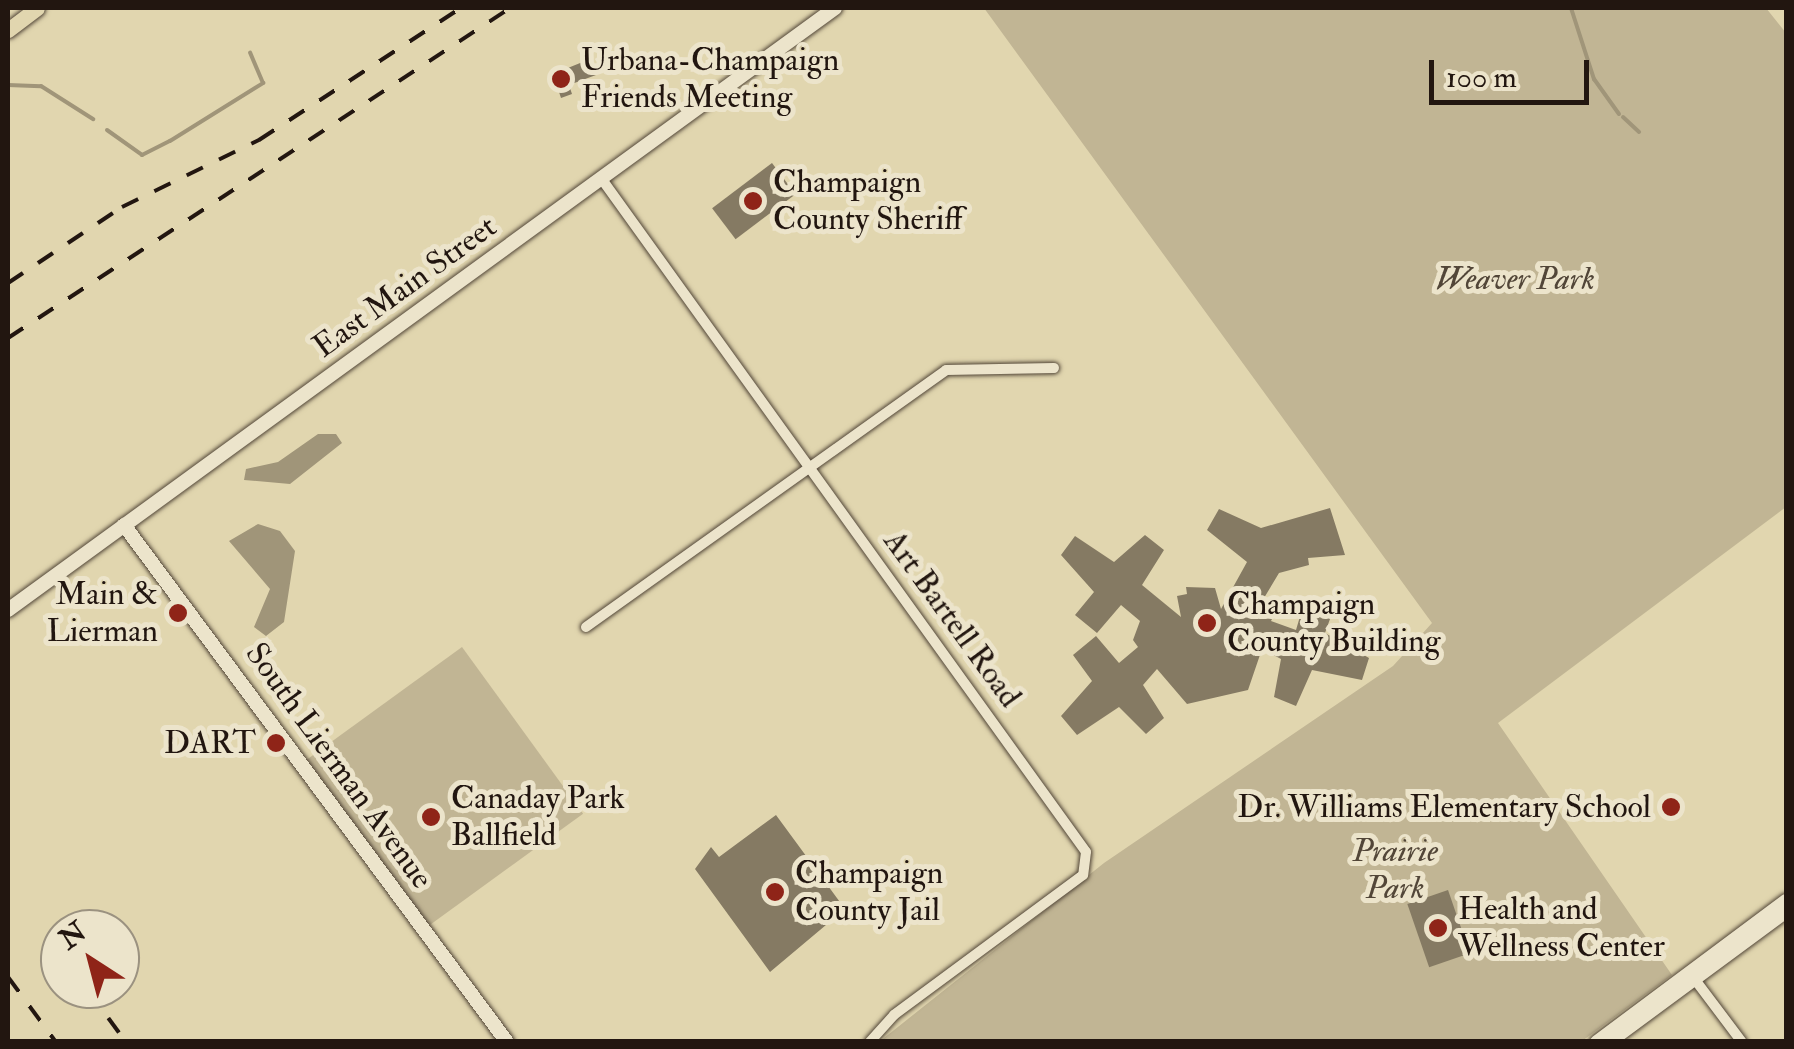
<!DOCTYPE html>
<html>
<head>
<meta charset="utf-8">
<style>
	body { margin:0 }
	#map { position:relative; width:1794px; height:1049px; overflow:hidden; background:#e1d6af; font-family:"IM FELL Double Pica",serif }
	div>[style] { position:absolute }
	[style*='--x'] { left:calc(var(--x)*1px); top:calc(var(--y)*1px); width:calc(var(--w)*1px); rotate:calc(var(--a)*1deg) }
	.green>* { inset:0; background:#c1b594; transform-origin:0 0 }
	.water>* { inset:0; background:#a09579 }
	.stream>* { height:4px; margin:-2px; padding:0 2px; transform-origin:2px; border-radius:2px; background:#a09579 }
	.building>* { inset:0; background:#857a63; transform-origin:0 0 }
	.roads { filter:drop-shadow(0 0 2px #524638) drop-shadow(0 0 2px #524638) }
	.street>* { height:10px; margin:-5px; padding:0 5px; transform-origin:5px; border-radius:5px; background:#ece4cb }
	.secondary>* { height:14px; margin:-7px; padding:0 7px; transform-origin:7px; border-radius:7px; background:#ece4cb }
	.primary>* { height:15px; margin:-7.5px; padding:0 7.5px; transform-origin:7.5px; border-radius:7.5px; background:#e1d6af }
	.rail>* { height:4px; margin-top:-2px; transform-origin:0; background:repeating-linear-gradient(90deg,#221610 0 18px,transparent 0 36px) }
	.dots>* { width:28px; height:28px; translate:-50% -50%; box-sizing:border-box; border:5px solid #ece4cb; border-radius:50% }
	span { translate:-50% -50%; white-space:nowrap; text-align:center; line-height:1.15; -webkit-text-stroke:10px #ece4cb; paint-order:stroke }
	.poi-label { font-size:32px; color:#221610 }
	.left { translate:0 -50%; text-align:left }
	.right { translate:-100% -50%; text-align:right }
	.park-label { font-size:32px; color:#524638; font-style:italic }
	.street-label { font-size:32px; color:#221610 }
	.frame { position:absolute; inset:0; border:10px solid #221610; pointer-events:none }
	.north { position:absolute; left:40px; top:909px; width:100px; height:100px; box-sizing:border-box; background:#ece4cb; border:2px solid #9b9280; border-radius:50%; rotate:324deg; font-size:28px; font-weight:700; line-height:40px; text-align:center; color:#221610 }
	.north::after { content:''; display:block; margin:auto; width:35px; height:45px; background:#8f2418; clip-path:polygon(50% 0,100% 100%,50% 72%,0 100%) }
	.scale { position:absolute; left:1429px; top:60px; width:160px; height:45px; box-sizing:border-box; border:5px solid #221610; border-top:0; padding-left:12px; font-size:30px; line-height:35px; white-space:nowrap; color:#221610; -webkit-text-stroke:8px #ece4cb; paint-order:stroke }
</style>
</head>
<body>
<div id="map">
	<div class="green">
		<div style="clip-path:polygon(984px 8px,1766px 8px,1786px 33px,1786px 507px,1498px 723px,1672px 975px,1582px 1041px,879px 1042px,1104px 863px,1393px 666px,1432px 623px)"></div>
		<div style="left:462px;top:647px;width:206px;height:192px;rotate:54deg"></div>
	</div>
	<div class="water">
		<div style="clip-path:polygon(318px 434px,336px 434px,342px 443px,290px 484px,244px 480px,246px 469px,278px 462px)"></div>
		<div style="clip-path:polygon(258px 524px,280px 531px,295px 551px,284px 622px,266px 636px,254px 627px,270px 589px,229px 541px)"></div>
	</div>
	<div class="stream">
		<div style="--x:1571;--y:8;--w:75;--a:72.1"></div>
		<div style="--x:1594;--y:79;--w:43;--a:54.5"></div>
		<div style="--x:8;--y:85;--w:33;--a:2"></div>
		<div style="--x:41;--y:86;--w:62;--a:32.4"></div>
		<div style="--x:1623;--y:117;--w:22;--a:43"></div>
		<div style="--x:107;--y:130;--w:43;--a:35.5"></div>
		<div style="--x:142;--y:155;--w:31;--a:-27"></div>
		<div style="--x:170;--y:141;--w:110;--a:-31.9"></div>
		<div style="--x:263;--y:83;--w:33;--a:-113"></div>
	</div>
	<div class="building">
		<div style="clip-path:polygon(590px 59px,596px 75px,569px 85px,572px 94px,561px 98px,553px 74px)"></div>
		<div style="left:772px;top:163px;width:39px;height:75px;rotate:53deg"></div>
		<div style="clip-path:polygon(1330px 508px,1345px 555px,1308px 558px,1309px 565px,1279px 573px,1264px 598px,1275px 613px,1271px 621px,1296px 630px,1306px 596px,1335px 605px,1325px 633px,1369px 658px,1362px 680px,1312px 670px,1296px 706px,1274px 697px,1281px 659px,1262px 649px,1248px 690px,1187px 704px,1157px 669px,1143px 685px,1164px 718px,1146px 734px,1119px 707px,1077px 735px,1061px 716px,1092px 681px,1073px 655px,1096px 636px,1119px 663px,1138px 647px,1133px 640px,1140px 621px,1121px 605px,1097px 633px,1075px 615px,1094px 592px,1061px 555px,1075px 536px,1114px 562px,1145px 535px,1164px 550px,1142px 585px,1181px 617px,1177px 596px,1187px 594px,1186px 587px,1215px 588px,1221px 609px,1247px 562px,1207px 530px,1219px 509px,1261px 528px)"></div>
		<div style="clip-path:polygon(776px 815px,845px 909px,770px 972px,695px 869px,711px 847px,719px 857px)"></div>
		<div style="left:1448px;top:890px;width:67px;height:43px;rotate:71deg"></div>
	</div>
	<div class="roads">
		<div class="street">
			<div style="--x:601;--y:178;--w:830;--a:54.26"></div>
			<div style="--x:1086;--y:852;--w:23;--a:97"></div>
			<div style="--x:1083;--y:875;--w:235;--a:143.5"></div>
			<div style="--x:894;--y:1015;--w:36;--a:132"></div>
			<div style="--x:586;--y:627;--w:442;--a:-35.5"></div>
			<div style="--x:946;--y:370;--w:108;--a:-1.1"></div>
			<div style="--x:1693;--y:977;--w:81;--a:53"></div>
		</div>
		<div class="secondary">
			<div style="--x:124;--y:525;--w:643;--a:53.47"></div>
			<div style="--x:8;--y:610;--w:1023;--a:-36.05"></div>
			<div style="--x:1618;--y:1035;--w:202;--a:-36.4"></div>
			<div style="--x:1597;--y:1042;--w:236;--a:-36.7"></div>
		</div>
		<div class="primary">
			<div style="--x:8;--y:30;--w:36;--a:-37"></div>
		</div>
	</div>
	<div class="rail">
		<div style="--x:8;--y:283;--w:137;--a:-33.7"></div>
		<div style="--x:122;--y:207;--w:153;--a:-26.1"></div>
		<div style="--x:259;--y:140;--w:241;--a:-33.2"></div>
		<div style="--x:8;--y:338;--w:601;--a:-33.32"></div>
		<div style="--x:8;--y:977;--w:81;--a:53.6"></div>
		<div style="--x:87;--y:989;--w:66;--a:53.7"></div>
	</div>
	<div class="dots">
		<div style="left:561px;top:79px;background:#8f2418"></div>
		<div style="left:753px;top:201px;background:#8f2418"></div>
		<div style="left:178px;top:613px;background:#8f2418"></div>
		<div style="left:1207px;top:623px;background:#8f2418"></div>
		<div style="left:276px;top:743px;background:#8f2418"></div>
		<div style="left:1671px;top:807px;background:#8f2418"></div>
		<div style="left:431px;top:817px;background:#8f2418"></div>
		<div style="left:775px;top:892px;background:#8f2418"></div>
		<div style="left:1438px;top:928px;background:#8f2418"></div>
	</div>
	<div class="poi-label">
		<span class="left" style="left:581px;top:79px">Urbana-Champaign<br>Friends Meeting</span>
		<span class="left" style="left:773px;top:201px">Champaign<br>County Sheriff</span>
		<span class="right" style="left:158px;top:613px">Main &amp;<br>Lierman</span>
		<span class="left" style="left:1227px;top:623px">Champaign<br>County Building</span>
		<span class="right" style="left:256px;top:743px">DART</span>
		<span class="left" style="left:451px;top:817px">Canaday Park<br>Ballfield</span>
		<span class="right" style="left:1651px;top:807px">Dr. Williams Elementary School</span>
		<span class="left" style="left:795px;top:892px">Champaign<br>County Jail</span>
		<span class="left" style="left:1458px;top:928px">Health and<br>Wellness Center</span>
	</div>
	<div class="park-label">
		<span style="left:1515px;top:279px">Weaver Park</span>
		<span style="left:1395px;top:870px">Prairie<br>Park</span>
	</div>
	<div class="street-label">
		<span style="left:405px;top:287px;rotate:-36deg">East Main Street</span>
		<span style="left:952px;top:619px;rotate:54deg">Art Bartell Road</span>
		<span style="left:339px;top:766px;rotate:54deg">South Lierman Avenue</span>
	</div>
	<div class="frame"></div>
	<div class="north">N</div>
	<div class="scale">100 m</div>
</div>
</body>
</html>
